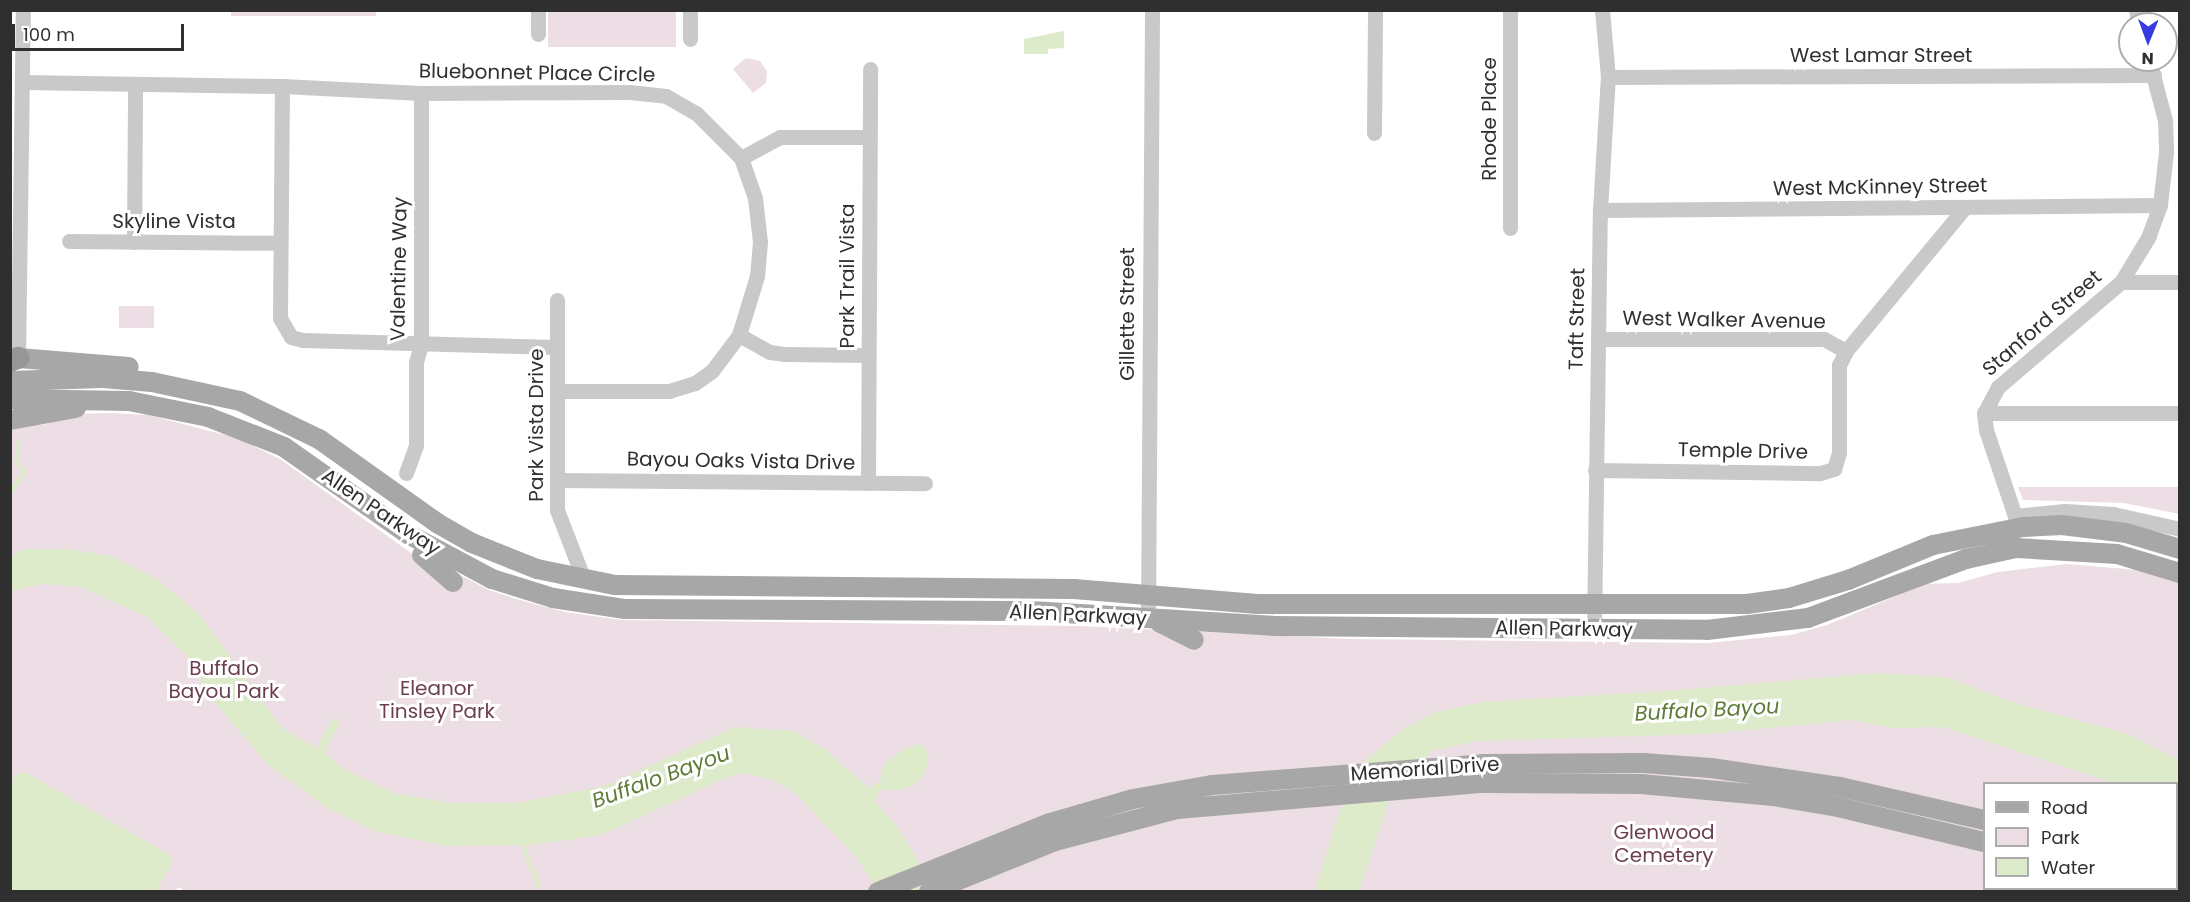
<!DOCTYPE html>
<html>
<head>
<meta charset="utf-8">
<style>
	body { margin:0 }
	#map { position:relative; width:2190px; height:902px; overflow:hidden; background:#fff; font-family:Poppins,sans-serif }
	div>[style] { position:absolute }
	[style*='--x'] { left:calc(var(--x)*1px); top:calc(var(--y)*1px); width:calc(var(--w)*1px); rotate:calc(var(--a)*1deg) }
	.green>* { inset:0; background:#ecdee4; transform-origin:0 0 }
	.water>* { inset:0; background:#ddebca }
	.stream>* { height:4px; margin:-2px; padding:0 2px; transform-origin:2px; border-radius:2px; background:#ddebca }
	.minor>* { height:15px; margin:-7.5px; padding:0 7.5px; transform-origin:7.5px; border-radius:7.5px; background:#c9c9c9 }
	.major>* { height:20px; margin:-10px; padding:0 10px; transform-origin:10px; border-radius:10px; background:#a7a7a7 }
	.highway>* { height:22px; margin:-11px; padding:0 11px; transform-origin:11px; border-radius:11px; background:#969696 }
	span { translate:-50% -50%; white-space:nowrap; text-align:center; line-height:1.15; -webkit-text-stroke:6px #fff; paint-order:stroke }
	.street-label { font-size:20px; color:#2f2f2f }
	.park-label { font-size:20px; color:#6a3e50 }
	.water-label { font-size:21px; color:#5e7c38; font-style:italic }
	.frame { position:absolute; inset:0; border:12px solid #2f2f2f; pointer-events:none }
	.legend { position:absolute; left:1983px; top:782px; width:195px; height:108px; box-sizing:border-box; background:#fff; border:2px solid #acacac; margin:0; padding:8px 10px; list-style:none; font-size:18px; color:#2f2f2f }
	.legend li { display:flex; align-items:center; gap:12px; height:30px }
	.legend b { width:30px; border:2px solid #acacac }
	.north { position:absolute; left:2118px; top:12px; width:60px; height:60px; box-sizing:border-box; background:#fff; border:2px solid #acacac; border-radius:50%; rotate:181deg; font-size:16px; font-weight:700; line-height:24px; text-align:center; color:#2f2f2f }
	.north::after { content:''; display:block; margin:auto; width:21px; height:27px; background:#383be0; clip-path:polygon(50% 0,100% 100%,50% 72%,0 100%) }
	.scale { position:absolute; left:12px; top:24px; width:172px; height:27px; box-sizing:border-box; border:3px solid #2f2f2f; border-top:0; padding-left:8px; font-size:18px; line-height:21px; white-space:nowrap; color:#2f2f2f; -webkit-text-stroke:4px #fff; paint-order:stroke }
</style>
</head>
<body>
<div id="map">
	<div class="green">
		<div style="clip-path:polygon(231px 11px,376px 10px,376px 16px,231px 16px)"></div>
		<div style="left:548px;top:11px;width:128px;height:36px"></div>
		<div style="clip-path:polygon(746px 58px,760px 61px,767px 71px,766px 83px,753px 93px,733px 69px)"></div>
		<div style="left:119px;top:306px;width:35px;height:22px"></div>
		<div style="clip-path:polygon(evenodd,111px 413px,148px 415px,237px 438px,280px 459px,425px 563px,445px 567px,489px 590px,520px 600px,565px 612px,621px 620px,1080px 626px,1350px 639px,1707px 643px,1791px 635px,1827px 625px,1925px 584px,1958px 583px,1998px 572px,2067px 564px,2138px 570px,2179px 582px,2179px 891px,187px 892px,178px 887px,175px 892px,11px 891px,11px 427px,46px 424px,69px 414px,111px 413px,1984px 784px,2176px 784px,2176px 888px,1984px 888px,1984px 784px)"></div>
		<div style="clip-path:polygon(2018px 487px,2179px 487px,2179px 514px,2124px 503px,2023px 500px)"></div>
	</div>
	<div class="water">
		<div style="clip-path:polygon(1064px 31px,1064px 48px,1048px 49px,1048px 54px,1024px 54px,1024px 39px)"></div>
		<div style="clip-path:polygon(23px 549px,67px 549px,111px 556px,158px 580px,200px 615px,282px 728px,316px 748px,332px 719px,340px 720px,325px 753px,345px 770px,397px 794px,454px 803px,517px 803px,605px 786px,735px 727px,794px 731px,824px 749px,869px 788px,881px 780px,883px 765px,905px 748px,921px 744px,929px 753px,925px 772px,915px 784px,901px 790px,880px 790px,875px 802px,896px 825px,937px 891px,879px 891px,855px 856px,796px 794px,775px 781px,746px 773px,728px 777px,601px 835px,531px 845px,447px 846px,378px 832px,329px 809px,269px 766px,205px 691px,187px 656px,147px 617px,81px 587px,43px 584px,11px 591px,11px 556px)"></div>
		<div style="clip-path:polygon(1876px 673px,1945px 677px,2018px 704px,2128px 734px,2179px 760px,2179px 809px,2176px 784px,2115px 783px,1943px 727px,1893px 728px,1851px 720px,1706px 734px,1477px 741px,1432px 751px,1388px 803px,1359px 891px,1314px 892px,1339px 813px,1365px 760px,1405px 728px,1436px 712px,1482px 702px,1667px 691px)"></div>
		<div style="clip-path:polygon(24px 772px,170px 855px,172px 864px,156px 891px,11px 891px,11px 784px,15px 775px)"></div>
	</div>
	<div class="stream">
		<div style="--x:10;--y:493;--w:25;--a:-56"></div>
		<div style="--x:24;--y:472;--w:14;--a:-124"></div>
		<div style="--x:16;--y:460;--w:19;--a:-81"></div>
		<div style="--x:521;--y:842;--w:54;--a:68.2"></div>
	</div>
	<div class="minor">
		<div style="--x:1510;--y:10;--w:218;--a:90"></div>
		<div style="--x:2136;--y:10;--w:14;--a:78"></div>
		<div style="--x:538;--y:34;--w:24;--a:-90"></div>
		<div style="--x:690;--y:39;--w:29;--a:-90"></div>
		<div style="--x:2149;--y:60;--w:62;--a:75.1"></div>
		<div style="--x:2165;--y:120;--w:32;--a:88"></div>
		<div style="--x:2166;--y:152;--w:53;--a:96.5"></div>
		<div style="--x:2160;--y:205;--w:33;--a:110"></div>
		<div style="--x:2149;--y:236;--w:54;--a:121.3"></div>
		<div style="--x:2121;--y:282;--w:162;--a:139.5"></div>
		<div style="--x:1998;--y:387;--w:30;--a:118"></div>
		<div style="--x:1984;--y:413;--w:17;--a:83"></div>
		<div style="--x:1986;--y:430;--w:91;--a:71.4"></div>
		<div style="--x:2015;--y:516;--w:50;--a:-5.7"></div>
		<div style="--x:2065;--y:511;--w:48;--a:3.6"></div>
		<div style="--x:2113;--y:514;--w:69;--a:12.6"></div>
		<div style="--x:1608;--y:77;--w:546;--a:-0.21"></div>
		<div style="--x:22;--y:82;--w:260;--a:0.9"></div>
		<div style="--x:282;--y:86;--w:139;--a:2.9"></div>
		<div style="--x:421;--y:93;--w:208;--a:-0.3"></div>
		<div style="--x:629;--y:92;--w:37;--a:6"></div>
		<div style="--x:666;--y:96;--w:34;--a:30"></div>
		<div style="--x:696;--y:113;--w:64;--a:45"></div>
		<div style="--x:741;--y:158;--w:42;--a:70.7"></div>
		<div style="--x:755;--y:198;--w:44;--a:83.5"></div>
		<div style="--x:760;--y:242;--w:34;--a:95"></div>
		<div style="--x:757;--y:276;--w:62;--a:107"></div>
		<div style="--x:739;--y:335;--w:45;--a:126.9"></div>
		<div style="--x:712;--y:371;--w:21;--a:145"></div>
		<div style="--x:695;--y:383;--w:27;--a:163"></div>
		<div style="--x:669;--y:391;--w:112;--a:180"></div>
		<div style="--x:282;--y:86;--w:232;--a:90.5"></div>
		<div style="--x:280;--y:318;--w:22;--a:60"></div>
		<div style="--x:291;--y:337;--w:12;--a:14"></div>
		<div style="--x:303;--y:340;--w:254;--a:1.6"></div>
		<div style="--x:1374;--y:133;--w:123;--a:-89.5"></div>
		<div style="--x:741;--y:158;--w:44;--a:-28.3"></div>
		<div style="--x:780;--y:137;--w:89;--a:0"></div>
		<div style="--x:1600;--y:210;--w:560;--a:-0.51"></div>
		<div style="--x:69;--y:241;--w:211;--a:0.5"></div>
		<div style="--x:134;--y:242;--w:158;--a:-89.6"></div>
		<div style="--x:2121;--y:282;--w:59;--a:0"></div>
		<div style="--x:557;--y:300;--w:210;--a:90"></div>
		<div style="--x:557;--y:510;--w:75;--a:68.9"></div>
		<div style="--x:739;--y:335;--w:35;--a:29"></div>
		<div style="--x:770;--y:352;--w:15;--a:8"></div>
		<div style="--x:785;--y:354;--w:83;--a:0.7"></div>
		<div style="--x:1598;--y:339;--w:226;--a:0"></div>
		<div style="--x:1824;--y:339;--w:25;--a:29"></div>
		<div style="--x:10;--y:358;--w:8;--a:0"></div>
		<div style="--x:18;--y:358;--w:348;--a:-89.2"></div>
		<div style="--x:1984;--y:413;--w:196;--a:0"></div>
		<div style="--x:1595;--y:470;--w:225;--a:0.8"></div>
		<div style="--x:1820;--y:473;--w:15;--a:-16"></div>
		<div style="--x:1834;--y:469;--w:17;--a:-73"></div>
		<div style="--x:1839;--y:453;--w:88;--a:-90"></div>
		<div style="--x:1839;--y:365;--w:16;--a:-63"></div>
		<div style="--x:1846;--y:351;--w:187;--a:-50.4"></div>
		<div style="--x:406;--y:473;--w:30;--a:-70"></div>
		<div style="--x:416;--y:445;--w:83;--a:-90"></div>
		<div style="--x:416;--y:362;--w:18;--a:-74"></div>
		<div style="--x:421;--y:345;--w:252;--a:-90"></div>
		<div style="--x:557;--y:480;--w:368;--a:0.5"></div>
		<div style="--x:868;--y:483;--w:414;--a:-89.7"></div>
		<div style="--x:1148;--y:618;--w:608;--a:-89.62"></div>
		<div style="--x:1594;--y:630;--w:420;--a:-89.2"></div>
		<div style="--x:1600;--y:210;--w:133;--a:-86.6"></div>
		<div style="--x:1608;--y:77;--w:67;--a:-95.1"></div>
	</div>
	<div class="major">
		<div style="--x:18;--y:358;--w:111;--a:4.6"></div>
		<div style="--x:10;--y:381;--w:93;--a:-1.8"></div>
		<div style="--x:103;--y:378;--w:49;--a:4.7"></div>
		<div style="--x:152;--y:382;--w:90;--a:12.2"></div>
		<div style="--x:240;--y:401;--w:88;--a:25.7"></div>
		<div style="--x:319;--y:439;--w:145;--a:35.4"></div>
		<div style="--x:437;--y:523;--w:40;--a:29.7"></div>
		<div style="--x:472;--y:543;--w:70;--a:21.8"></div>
		<div style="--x:537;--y:569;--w:80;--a:11.6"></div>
		<div style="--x:615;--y:585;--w:459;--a:0.5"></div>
		<div style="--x:1074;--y:589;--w:184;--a:4.7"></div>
		<div style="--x:1257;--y:604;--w:490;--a:0"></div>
		<div style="--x:1747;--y:604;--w:42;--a:-8.1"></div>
		<div style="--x:1789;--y:598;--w:62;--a:-17"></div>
		<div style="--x:1848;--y:580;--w:92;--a:-22.4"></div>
		<div style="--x:1933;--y:545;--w:92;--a:-11.3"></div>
		<div style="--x:2023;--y:527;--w:39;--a:-3"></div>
		<div style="--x:2062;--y:525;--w:64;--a:7.1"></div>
		<div style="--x:2126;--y:533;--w:56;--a:16.5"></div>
		<div style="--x:10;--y:399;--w:119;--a:1"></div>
		<div style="--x:129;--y:401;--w:81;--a:11.4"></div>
		<div style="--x:208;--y:417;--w:82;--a:21.5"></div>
		<div style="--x:284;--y:447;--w:151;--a:35.1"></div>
		<div style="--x:408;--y:534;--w:95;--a:28.2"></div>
		<div style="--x:492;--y:579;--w:64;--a:17.3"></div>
		<div style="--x:553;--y:598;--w:73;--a:8.7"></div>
		<div style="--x:625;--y:609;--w:406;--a:0.3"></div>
		<div style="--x:1031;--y:611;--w:242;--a:3.5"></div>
		<div style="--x:1273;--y:626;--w:434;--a:0.5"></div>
		<div style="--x:1707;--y:630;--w:102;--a:-6.8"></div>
		<div style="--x:1808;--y:618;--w:169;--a:-20.5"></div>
		<div style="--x:1966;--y:559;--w:51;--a:-12.4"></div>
		<div style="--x:2016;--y:548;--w:101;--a:3.4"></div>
		<div style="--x:2117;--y:554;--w:66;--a:16.8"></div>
		<div style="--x:10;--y:420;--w:67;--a:-10.3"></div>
		<div style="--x:422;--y:555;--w:41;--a:41.1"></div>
		<div style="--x:1159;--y:622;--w:39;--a:27"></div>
		<div style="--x:2176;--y:887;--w:4;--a:27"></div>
		<div style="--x:2121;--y:888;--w:9;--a:27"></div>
		<div style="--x:878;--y:892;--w:185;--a:-21.9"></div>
		<div style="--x:1050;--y:823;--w:86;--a:-16.1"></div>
		<div style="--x:1133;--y:799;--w:80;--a:-10"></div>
		<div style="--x:1212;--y:785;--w:272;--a:-4.4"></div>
		<div style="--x:1483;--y:764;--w:160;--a:-0.4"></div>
		<div style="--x:1643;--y:763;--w:68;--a:4.2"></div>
		<div style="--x:1711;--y:768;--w:130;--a:8.4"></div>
		<div style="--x:1840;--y:787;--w:148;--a:12.9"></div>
		<div style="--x:929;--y:892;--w:136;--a:-22"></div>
		<div style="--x:1055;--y:841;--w:126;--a:-14.7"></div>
		<div style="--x:1177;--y:809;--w:307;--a:-4.9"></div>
		<div style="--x:1483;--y:783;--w:158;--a:0.4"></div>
		<div style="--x:1641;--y:784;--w:133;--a:5.2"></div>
		<div style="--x:1773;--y:796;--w:66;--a:9.6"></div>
		<div style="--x:1838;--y:807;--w:150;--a:13.5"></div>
	</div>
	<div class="highway">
		<div style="--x:10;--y:361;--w:9;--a:-21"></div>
	</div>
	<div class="street-label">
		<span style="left:1881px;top:55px">West Lamar Street</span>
		<span style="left:537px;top:73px;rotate:1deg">Bluebonnet Place Circle</span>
		<span style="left:1489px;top:119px;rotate:-90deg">Rhode Place</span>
		<span style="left:1880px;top:187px;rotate:-1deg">West McKinney Street</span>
		<span style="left:174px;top:221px">Skyline Vista</span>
		<span style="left:399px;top:269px;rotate:-89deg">Valentine Way</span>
		<span style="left:847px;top:276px;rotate:-90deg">Park Trail Vista</span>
		<span style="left:1127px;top:314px;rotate:-90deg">Gillette Street</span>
		<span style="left:1577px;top:319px;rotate:-89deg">Taft Street</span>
		<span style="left:1724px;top:320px;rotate:1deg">West Walker Avenue</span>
		<span style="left:2042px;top:323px;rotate:-41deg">Stanford Street</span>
		<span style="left:536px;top:425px;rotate:-90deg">Park Vista Drive</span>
		<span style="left:1743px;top:451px;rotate:1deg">Temple Drive</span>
		<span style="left:741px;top:461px;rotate:1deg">Bayou Oaks Vista Drive</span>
		<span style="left:381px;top:512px;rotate:34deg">Allen Parkway</span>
		<span style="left:1078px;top:615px;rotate:3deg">Allen Parkway</span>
		<span style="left:1564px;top:629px;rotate:1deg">Allen Parkway</span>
		<span style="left:1425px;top:769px;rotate:-4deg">Memorial Drive</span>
	</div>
	<div class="park-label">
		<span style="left:224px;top:680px">Buffalo<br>Bayou Park</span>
		<span style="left:437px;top:700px">Eleanor<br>Tinsley Park</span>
		<span style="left:1664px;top:844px">Glenwood<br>Cemetery</span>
	</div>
	<div class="water-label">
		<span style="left:1707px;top:710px;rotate:-3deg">Buffalo Bayou</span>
		<span style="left:661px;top:777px;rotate:-20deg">Buffalo Bayou</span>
	</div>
	<div class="frame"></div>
	<ul class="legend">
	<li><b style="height:8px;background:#a7a7a7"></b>Road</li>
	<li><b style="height:16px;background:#ecdee4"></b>Park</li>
	<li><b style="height:16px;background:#ddebca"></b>Water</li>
	</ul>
	<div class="north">N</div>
	<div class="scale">100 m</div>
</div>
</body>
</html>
